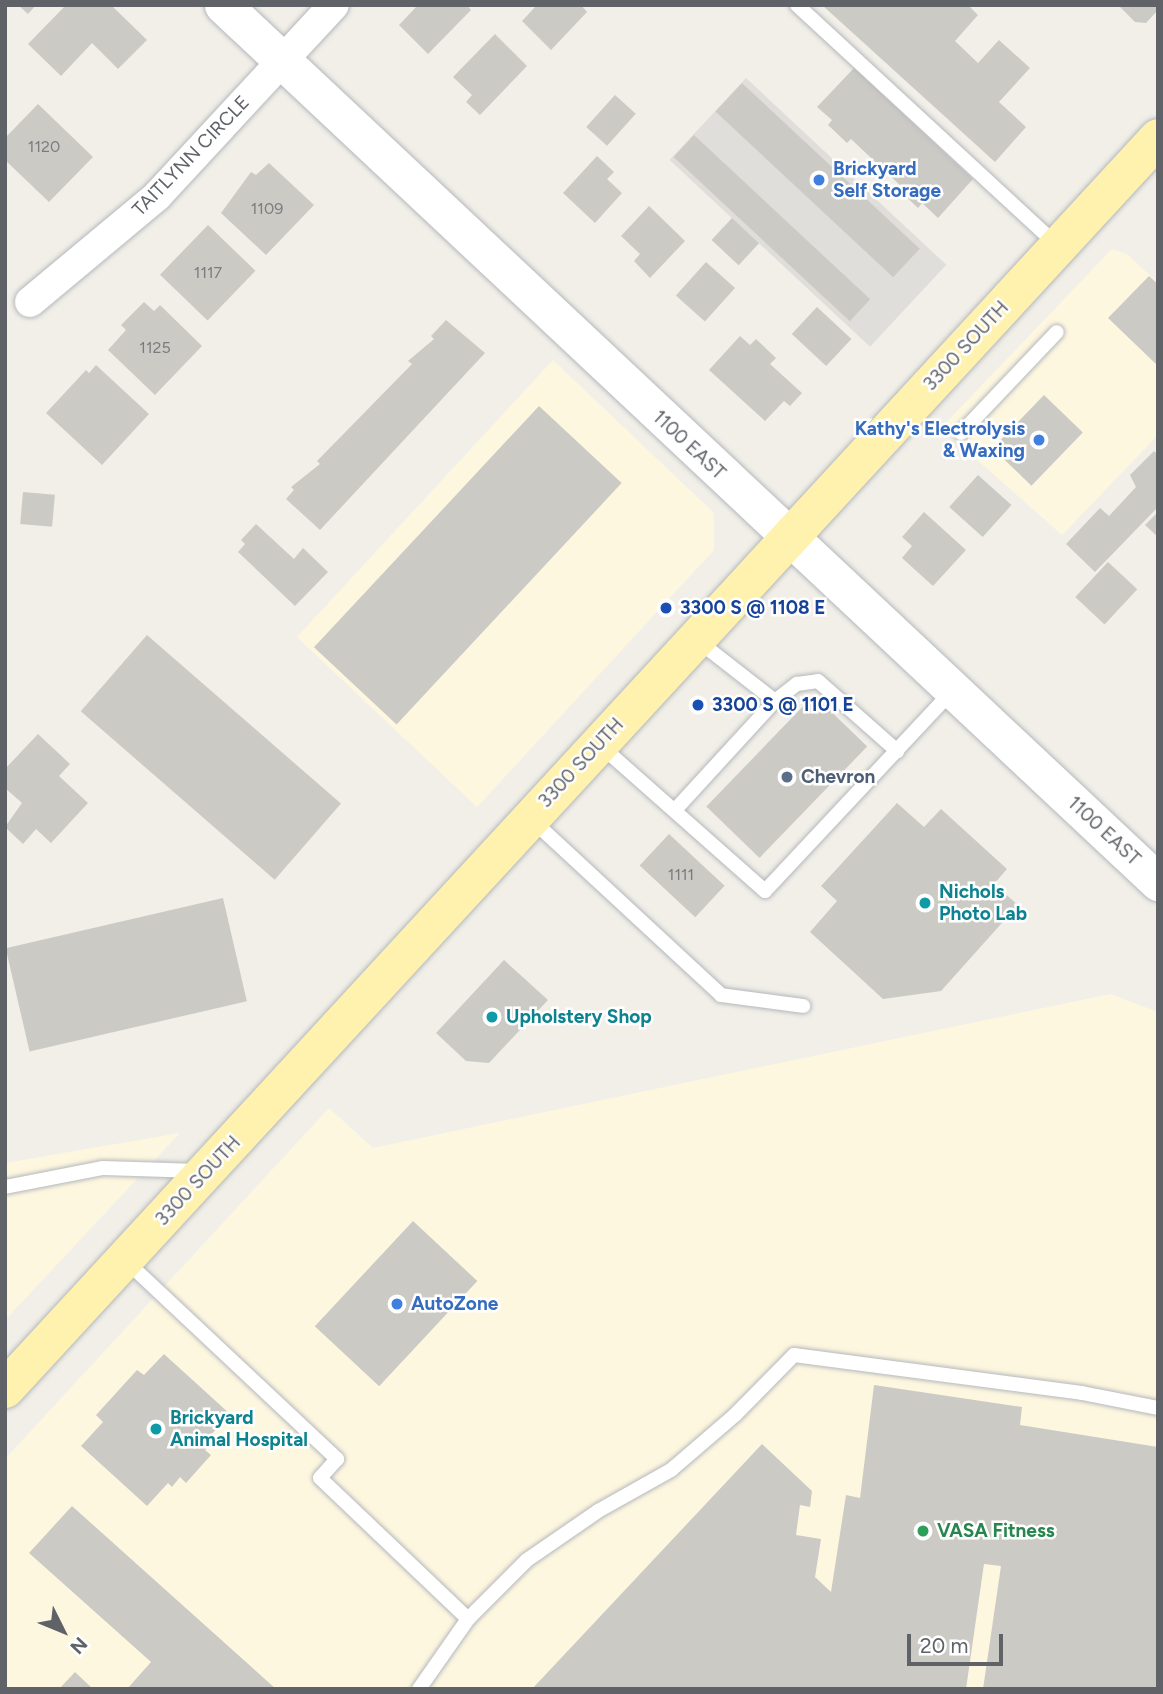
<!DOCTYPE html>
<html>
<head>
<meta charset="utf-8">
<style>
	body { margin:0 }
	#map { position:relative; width:1163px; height:1694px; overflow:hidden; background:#f1efe8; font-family:Figtree,sans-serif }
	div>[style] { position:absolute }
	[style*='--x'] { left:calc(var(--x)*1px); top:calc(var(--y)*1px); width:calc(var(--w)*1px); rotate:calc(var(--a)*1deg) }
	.commercial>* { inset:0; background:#fef7e0 }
	.industrial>* { inset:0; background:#e0deda; transform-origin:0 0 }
	.building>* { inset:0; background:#cccac5; transform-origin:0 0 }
	.roads { filter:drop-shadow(0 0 2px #b5b8bc) drop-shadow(0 0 2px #b5b8bc) }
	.service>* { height:14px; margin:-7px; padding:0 7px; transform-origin:7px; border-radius:7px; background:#fff }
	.minor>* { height:30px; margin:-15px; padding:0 15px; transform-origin:15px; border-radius:15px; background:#fff }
	.tertiary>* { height:37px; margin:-18.5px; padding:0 18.5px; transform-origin:18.5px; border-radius:18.5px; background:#fff }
	.primary>* { height:38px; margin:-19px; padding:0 19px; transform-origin:19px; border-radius:19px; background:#fff2af }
	.dots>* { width:19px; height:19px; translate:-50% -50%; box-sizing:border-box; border:4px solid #fff; border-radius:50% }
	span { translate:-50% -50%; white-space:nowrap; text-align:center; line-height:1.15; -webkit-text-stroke:5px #fff; paint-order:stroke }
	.number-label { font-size:16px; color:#7a7d7f }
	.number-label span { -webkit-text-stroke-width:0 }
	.street-label { font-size:19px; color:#5f6368 }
	.shop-label { font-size:19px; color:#366cbe; font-weight:700 }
	.left { translate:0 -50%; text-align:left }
	.right { translate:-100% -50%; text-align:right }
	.transit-label { font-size:19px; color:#164399; font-weight:700 }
	.service-label { font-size:19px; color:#4e5e75; font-weight:700 }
	.culture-label { font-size:19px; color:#0d838f; font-weight:700 }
	.leisure-label { font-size:19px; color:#27864d; font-weight:700 }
	.frame { position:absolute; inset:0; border:7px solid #5f6368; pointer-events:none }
	.north { position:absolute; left:28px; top:1596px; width:70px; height:70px; -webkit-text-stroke:5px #fff; paint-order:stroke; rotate:133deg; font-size:19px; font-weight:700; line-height:28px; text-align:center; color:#5f6368 }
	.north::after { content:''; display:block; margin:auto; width:24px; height:32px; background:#5f6368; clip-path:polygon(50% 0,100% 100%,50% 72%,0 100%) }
	.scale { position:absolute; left:907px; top:1634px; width:96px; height:32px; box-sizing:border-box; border:4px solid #5f6368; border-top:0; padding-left:9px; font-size:21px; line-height:24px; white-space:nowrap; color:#5f6368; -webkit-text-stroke:5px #fff; paint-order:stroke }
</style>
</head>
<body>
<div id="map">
	<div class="commercial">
		<div style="clip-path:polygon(1112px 249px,1127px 254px,1158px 283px,1158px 435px,1062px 535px,941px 428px)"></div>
		<div style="clip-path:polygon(553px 360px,714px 513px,714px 550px,477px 807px,297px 637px)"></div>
		<div style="clip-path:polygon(1110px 994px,1158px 1012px,1158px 1689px,5px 1689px,5px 1459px,329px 1108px,373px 1148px)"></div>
		<div style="clip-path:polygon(180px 1133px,5px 1320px,5px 1163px)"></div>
	</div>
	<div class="industrial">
		<div style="left:746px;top:78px;width:274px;height:112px;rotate:43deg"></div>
	</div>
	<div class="building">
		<div style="clip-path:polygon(18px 5px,36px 5px,28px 14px)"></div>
		<div style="clip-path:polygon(66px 5px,111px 5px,147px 40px,118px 69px,92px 43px,61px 76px,28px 44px)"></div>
		<div style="clip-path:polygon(418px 5px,467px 5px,471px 10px,428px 54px,399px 25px)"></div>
		<div style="clip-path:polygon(537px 5px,581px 5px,587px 12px,551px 50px,522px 21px)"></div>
		<div style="clip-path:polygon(822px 5px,968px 5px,978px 15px,955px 41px,978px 63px,999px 40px,1030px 68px,999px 102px,1026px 127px,995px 162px)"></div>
		<div style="clip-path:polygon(1118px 5px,1158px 5px,1158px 10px,1146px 23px,1135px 22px)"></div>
		<div style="clip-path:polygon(495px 34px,527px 66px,480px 115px,466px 102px,472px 95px,453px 77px)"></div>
		<div style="clip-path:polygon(854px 68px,973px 179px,938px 218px,922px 203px,918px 208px,900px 191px,903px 188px,851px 139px,847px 143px,828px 125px,832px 120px,817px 107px)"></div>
		<div style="left:742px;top:83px;width:243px;height:39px;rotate:43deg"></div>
		<div style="left:615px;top:95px;width:28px;height:43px;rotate:42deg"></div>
		<div style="clip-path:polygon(38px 104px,93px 157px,49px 202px,5px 160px,5px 138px)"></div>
		<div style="left:694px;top:135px;width:241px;height:30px;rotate:43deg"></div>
		<div style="clip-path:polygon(597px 156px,614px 172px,607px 179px,622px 193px,595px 223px,563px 193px)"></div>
		<div style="clip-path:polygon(269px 163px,314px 205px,266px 255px,221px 213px,251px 172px,256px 175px)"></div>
		<div style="clip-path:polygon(649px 206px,685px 241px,650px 278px,634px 261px,640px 254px,621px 236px)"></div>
		<div style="left:732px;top:218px;width:37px;height:30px;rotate:43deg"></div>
		<div style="left:208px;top:225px;width:66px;height:69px;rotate:44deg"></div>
		<div style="left:706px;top:262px;width:39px;height:45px;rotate:42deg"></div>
		<div style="clip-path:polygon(1149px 276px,1158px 284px,1158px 366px,1108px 318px)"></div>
		<div style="clip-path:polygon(144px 302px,154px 311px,160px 305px,202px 346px,155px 395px,108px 350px,126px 330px,121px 325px)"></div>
		<div style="left:817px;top:307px;width:47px;height:37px;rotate:43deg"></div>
		<div style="clip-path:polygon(446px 320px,485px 353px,320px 530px,286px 499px,294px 490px,291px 487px,320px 464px,317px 461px,412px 364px,408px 361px,434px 339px,431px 336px)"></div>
		<div style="clip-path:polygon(740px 336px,750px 345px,756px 339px,776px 358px,770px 364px,802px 393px,790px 406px,784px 401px,765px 421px,709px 370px)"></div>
		<div style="clip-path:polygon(96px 365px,149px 414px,102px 465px,46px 413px,86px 370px,89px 373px)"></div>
		<div style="left:1044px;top:395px;width:54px;height:74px;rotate:44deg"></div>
		<div style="left:539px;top:406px;width:113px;height:330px;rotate:43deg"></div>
		<div style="clip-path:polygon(1154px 451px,1158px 455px,1158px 507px,1095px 572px,1066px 544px,1100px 508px,1109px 516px,1136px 487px,1130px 475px)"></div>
		<div style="left:978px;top:475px;width:45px;height:43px;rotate:42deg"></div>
		<div style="left:23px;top:492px;width:32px;height:32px;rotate:5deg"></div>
		<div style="clip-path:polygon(924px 512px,966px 550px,933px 586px,902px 558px,912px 546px,902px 537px)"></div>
		<div style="clip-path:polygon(1158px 512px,1158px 537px,1145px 525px)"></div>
		<div style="clip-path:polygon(256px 524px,294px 559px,303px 548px,328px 572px,295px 606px,238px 552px,245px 544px,241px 540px)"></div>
		<div style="left:1108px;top:562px;width:40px;height:48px;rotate:43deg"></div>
		<div style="left:147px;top:635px;width:257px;height:101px;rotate:41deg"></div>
		<div style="left:814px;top:695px;width:74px;height:155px;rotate:44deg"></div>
		<div style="clip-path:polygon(38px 734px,70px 764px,59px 776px,88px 803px,51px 843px,36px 829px,23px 844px,5px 827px,22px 803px,5px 788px,5px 769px)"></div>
		<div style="clip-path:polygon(897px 803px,924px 827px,941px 809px,1007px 869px,994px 884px,1018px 905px,941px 991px,883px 999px,810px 932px,837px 901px,821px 886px)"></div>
		<div style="left:669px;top:834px;width:76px;height:43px;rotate:43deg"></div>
		<div style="left:223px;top:898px;width:106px;height:223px;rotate:77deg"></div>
		<div style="clip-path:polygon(504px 960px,548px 1000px,489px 1063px,466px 1061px,436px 1033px)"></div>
		<div style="left:413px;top:1221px;width:88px;height:144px;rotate:43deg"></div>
		<div style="clip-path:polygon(164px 1354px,230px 1414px,209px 1437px,213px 1441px,205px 1450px,211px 1455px,186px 1483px,180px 1477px,172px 1487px,168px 1483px,147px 1506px,81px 1446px,103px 1422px,96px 1415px,137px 1370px,144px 1375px)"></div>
		<div style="clip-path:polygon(874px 1385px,1022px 1407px,1020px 1425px,1158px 1447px,1158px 1689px,983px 1689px,1001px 1566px,984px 1564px,966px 1689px,532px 1689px,762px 1444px,812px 1491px,810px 1507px,800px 1505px,796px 1535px,821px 1539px,815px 1577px,831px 1592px,846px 1495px,860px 1498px)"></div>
		<div style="clip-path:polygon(72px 1506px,276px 1689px,127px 1689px,151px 1662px,29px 1553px)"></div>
		<div style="clip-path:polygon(75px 1672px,93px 1689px,59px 1689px)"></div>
	</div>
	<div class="roads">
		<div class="service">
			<div style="--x:797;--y:5;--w:354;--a:42.7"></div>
			<div style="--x:961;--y:433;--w:139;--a:-46.5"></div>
			<div style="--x:775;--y:701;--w:28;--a:-38"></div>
			<div style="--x:797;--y:684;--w:21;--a:-8"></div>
			<div style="--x:818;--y:681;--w:106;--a:41.5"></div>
			<div style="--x:601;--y:746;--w:219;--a:41.5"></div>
			<div style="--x:765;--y:891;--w:275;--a:-46.9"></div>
			<div style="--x:675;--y:810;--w:148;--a:-47.5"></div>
			<div style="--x:775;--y:701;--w:99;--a:-142"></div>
			<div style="--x:531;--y:819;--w:259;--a:42.8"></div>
			<div style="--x:721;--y:995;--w:83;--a:7.6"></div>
			<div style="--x:5;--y:1187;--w:100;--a:-11"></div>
			<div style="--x:103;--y:1168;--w:96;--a:1.8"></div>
			<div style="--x:125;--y:1260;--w:291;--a:43.2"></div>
			<div style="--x:337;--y:1459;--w:25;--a:132"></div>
			<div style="--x:320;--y:1478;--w:204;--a:43.6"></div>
			<div style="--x:468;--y:1619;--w:83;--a:-45"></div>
			<div style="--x:527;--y:1560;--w:86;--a:-34.6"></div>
			<div style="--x:598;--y:1511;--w:84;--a:-29.3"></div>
			<div style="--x:671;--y:1470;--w:84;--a:-40.7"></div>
			<div style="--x:735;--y:1415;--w:84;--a:-45.5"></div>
			<div style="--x:794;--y:1355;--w:290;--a:7.5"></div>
			<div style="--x:1082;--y:1393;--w:77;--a:11.2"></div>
			<div style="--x:419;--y:1689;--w:85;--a:-55"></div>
		</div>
		<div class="minor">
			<div style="--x:30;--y:302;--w:165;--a:-39.8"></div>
			<div style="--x:157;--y:196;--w:260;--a:-47.2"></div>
		</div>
		<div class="tertiary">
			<div style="--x:223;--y:5;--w:1282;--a:43.17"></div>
		</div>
		<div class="primary">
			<div style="--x:5;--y:1389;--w:1701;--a:-47.33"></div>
		</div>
	</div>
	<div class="dots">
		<div style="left:819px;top:180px;background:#3f7fe0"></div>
		<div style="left:1039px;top:440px;background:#3f7fe0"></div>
		<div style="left:666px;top:608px;background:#1a4fb4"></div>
		<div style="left:698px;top:705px;background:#1a4fb4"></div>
		<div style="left:787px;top:777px;background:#5c6f8a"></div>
		<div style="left:925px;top:903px;background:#0f9aa8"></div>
		<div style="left:492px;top:1017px;background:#0f9aa8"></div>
		<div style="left:397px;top:1304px;background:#3f7fe0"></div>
		<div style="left:156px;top:1429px;background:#0f9aa8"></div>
		<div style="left:923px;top:1531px;background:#2e9e5b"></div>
	</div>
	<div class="number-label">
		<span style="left:44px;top:147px">1120</span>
		<span style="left:267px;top:209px">1109</span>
		<span style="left:208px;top:273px">1117</span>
		<span style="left:155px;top:348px">1125</span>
		<span style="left:681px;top:875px">1111</span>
	</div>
	<div class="street-label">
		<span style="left:191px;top:156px;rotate:-46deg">TAITLYNN CIRCLE</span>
		<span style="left:966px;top:346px;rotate:-47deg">3300 SOUTH</span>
		<span style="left:689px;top:445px;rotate:43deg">1100 EAST</span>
		<span style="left:581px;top:763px;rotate:-47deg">3300 SOUTH</span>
		<span style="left:1104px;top:831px;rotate:43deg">1100 EAST</span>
		<span style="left:198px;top:1181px;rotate:-47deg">3300 SOUTH</span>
	</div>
	<div class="shop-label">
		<span class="left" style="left:833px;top:180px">Brickyard<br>Self Storage</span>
		<span class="right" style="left:1025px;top:440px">Kathy's Electrolysis<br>&amp; Waxing</span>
		<span class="left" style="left:411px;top:1304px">AutoZone</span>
	</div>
	<div class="transit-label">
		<span class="left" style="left:680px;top:608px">3300 S @ 1108 E</span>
		<span class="left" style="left:712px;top:705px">3300 S @ 1101 E</span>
	</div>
	<div class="service-label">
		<span class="left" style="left:801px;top:777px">Chevron</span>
	</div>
	<div class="culture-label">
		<span class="left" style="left:939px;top:903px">Nichols<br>Photo Lab</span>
		<span class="left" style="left:506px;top:1017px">Upholstery Shop</span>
		<span class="left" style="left:170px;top:1429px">Brickyard<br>Animal Hospital</span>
	</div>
	<div class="leisure-label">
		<span class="left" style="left:937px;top:1531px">VASA Fitness</span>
	</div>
	<div class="frame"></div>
	<div class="north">N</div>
	<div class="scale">20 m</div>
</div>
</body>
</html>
